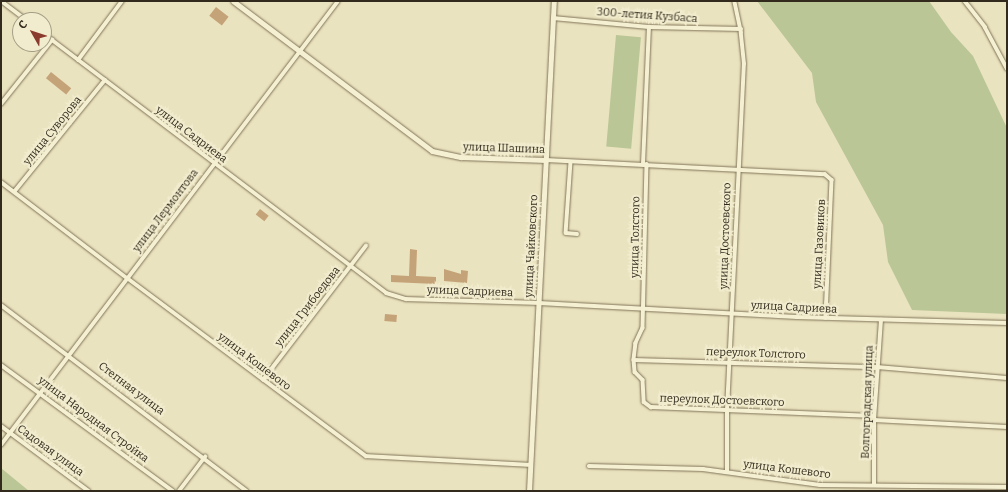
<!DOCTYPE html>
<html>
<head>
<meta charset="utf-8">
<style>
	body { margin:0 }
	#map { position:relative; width:1008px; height:492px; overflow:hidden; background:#eae3bf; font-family:Bitter,serif }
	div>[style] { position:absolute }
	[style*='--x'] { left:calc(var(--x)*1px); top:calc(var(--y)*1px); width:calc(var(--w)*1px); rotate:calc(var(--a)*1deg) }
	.green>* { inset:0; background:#bac695; transform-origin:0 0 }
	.building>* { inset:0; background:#c5a378; transform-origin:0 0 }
	.roads { filter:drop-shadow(0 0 1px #817459) drop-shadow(0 0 1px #817459) }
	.minor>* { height:3.5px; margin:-1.75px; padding:0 1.75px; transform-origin:1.75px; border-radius:1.75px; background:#f5f0d2 }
	.tertiary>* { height:4px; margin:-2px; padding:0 2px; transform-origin:2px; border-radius:2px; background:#f5f0d2 }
	.secondary>* { height:5px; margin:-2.5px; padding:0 2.5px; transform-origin:2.5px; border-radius:2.5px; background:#f5f0d2 }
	span { translate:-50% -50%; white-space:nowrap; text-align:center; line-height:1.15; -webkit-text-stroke:4px #f2ecce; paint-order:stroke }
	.street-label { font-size:11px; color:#322a1c }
	.frame { position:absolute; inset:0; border:2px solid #322a1c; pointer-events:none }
	.north { position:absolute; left:12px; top:12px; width:40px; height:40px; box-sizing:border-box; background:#f2ecce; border:1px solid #a59e87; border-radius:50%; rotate:309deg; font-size:11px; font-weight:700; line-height:16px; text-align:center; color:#322a1c }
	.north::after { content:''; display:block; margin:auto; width:14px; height:18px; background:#8b3a2e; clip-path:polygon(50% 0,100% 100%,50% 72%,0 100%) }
</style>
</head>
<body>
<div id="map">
	<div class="green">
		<div style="clip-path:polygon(757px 1px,929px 1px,951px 32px,973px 56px,1007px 128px,1007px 314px,912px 310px,888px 262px,883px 225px,816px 102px,812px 73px)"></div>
		<div style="left:616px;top:35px;width:25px;height:112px;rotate:5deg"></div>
		<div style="clip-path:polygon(1px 468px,29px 491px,1px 491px)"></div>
	</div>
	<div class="building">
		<div style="left:216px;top:7px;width:16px;height:11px;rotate:38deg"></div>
		<div style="left:51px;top:72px;width:26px;height:8px;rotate:39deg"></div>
		<div style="left:260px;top:209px;width:11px;height:7px;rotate:38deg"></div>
		<div style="clip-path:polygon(410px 249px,417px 250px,416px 276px,436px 277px,436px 284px,391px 282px,391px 275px,409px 276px)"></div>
		<div style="clip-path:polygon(444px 269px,461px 274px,461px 270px,468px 271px,467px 283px,444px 281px)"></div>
		<div style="left:385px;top:314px;width:12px;height:7px;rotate:5deg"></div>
	</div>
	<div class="roads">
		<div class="minor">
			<div style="--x:965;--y:1;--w:33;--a:52"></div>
			<div style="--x:985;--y:27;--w:47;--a:61.8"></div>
			<div style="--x:553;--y:18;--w:96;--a:5.4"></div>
			<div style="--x:649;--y:27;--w:92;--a:1.2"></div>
			<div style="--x:1;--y:104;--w:82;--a:-51.4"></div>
			<div style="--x:546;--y:160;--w:279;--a:2.9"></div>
			<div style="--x:825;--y:174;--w:9;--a:41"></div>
			<div style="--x:832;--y:180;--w:138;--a:92.5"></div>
			<div style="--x:571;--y:162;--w:71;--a:94"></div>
			<div style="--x:566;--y:233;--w:11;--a:5"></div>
			<div style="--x:643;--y:164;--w:137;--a:-87.5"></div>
			<div style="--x:647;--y:164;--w:164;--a:91.4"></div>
			<div style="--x:643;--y:328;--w:17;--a:115"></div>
			<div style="--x:636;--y:343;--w:17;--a:97"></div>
			<div style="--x:634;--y:360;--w:12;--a:85"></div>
			<div style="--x:635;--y:372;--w:11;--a:45"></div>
			<div style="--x:643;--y:380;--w:22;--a:87"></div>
			<div style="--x:644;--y:402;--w:9;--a:36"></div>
			<div style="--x:651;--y:407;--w:223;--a:2.3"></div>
			<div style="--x:1;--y:182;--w:158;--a:37.3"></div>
			<div style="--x:14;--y:192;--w:144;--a:-50.9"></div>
			<div style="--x:539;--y:303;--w:258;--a:3.1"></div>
			<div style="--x:797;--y:317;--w:210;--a:1.6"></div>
			<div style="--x:1;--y:305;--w:308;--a:37.1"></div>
			<div style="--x:634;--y:360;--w:243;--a:1.7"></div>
			<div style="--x:877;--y:367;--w:130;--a:4.8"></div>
			<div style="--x:1;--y:365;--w:213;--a:36.2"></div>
			<div style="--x:263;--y:380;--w:169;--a:-52.5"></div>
			<div style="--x:874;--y:420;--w:133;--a:3"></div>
			<div style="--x:1;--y:426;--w:109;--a:36.5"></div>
			<div style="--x:1;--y:445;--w:15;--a:-53"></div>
			<div style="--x:589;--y:466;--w:114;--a:1.5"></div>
			<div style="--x:703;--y:469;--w:118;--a:7.8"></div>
			<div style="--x:820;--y:485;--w:187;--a:0.6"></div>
			<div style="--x:727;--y:472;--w:62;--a:-90"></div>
			<div style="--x:727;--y:410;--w:346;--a:-87.2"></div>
			<div style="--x:744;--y:64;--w:31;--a:-96"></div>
			<div style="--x:741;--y:33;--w:33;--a:-102"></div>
			<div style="--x:874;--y:485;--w:65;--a:-90"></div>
			<div style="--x:874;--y:420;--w:100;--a:-86"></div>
			<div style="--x:179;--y:491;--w:43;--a:-52.6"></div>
		</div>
		<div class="tertiary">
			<div style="--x:1;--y:1;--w:31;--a:37"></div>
			<div style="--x:44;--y:34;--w:429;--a:37.1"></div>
			<div style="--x:386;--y:293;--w:21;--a:17"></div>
			<div style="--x:406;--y:299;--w:133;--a:1.7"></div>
			<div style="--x:78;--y:60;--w:74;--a:-53.3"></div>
			<div style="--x:127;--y:278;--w:298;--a:36.7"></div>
			<div style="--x:366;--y:456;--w:164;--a:3.1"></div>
			<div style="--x:10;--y:433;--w:542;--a:-52.79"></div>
		</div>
		<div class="secondary">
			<div style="--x:233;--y:1;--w:249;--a:37"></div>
			<div style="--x:432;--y:151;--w:30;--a:12"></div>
			<div style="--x:461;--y:157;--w:85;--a:2"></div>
			<div style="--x:529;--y:491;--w:491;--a:-87.1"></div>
		</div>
	</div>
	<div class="street-label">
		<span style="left:647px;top:16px;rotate:4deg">300-летия Кузбаса</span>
		<span style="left:53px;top:131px;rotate:-51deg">улица Суворова</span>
		<span style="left:191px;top:135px;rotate:37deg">улица Садриева</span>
		<span style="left:504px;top:149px;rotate:2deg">улица Шашина</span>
		<span style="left:166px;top:211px;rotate:-53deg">улица Лермонтова</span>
		<span style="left:726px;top:236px;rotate:-88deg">улица Достоевского</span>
		<span style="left:636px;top:237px;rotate:-89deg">улица Толстого</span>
		<span style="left:820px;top:244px;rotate:-87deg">улица Газовиков</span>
		<span style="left:532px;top:246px;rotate:-87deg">улица Чайковского</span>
		<span style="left:470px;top:292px;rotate:2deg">улица Садриева</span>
		<span style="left:308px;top:307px;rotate:-52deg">улица Грибоедова</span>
		<span style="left:794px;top:308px;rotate:3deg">улица Садриева</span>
		<span style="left:756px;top:354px;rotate:2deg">переулок Толстого</span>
		<span style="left:254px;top:362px;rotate:37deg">улица Кошевого</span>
		<span style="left:131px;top:389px;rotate:37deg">Степная улица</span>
		<span style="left:722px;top:401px;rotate:2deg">переулок Достоевского</span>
		<span style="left:868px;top:402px;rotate:-88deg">Волгоградская улица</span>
		<span style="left:93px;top:420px;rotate:37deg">улица Народная Стройка</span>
		<span style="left:50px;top:451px;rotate:36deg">Садовая улица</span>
		<span style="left:787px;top:470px;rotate:7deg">улица Кошевого</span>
	</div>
	<div class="frame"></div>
	<div class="north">С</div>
</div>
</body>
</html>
